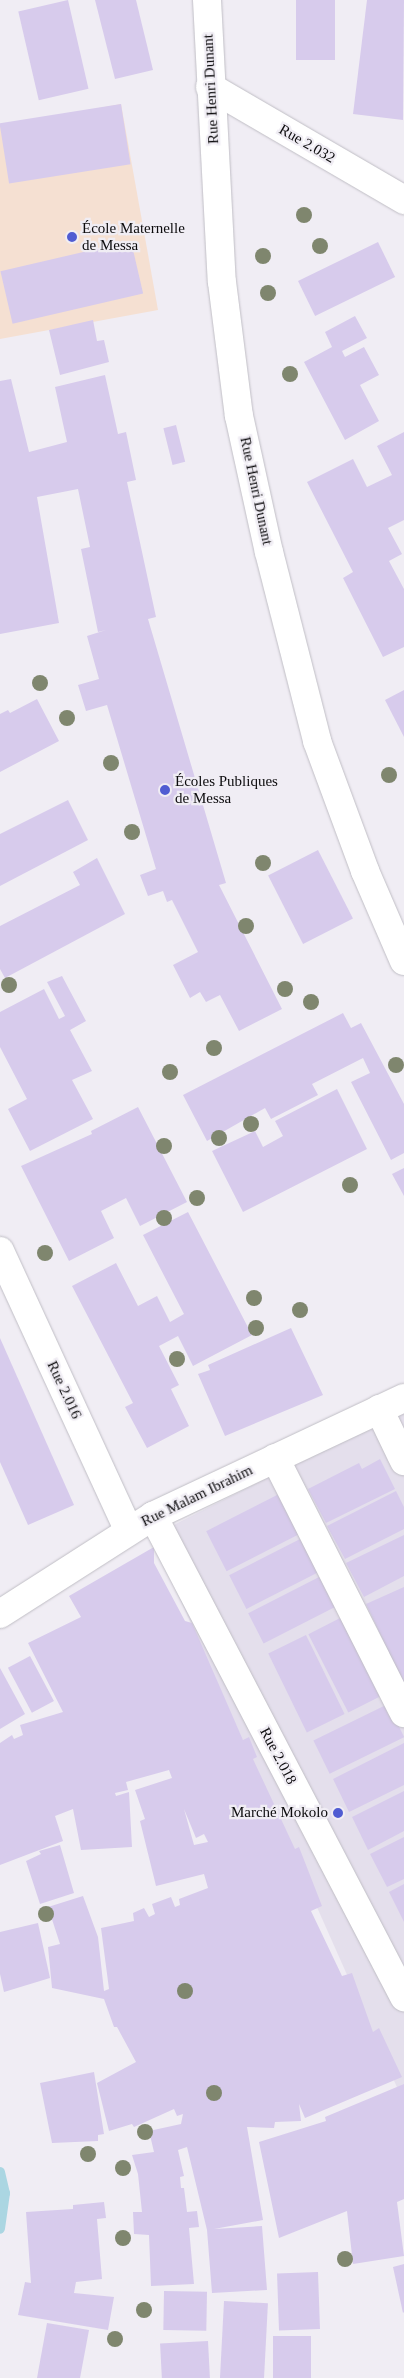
<!DOCTYPE html>
<html>
<head>
<meta charset="utf-8">
<style>
	body { margin:0 }
	#map { position:relative; width:404px; height:2378px; overflow:hidden; background:#f0edf4; font-family:"Times New Roman",serif }
	div>[style] { position:absolute }
	[style*='--x'] { left:calc(var(--x)*1px); top:calc(var(--y)*1px); width:calc(var(--w)*1px); rotate:calc(var(--a)*1deg) }
	.built>* { inset:0; background:#e4dfec }
	.education>* { inset:0; background:#f5e0d2 }
	.stream>* { height:10px; margin:-5px; padding:0 5px; transform-origin:5px; border-radius:5px; background:#abd6e2 }
	.building>* { inset:0; background:#d7cbec; transform-origin:0 0 }
	.roads { filter:drop-shadow(0 0 1px #c0bec5) drop-shadow(0 0 1px #c0bec5) }
	.minor>* { height:28px; margin:-14px; padding:0 14px; transform-origin:14px; border-radius:14px; background:#fff }
	.major>* { height:28px; margin:-14px; padding:0 14px; transform-origin:14px; border-radius:14px; background:#fff }
	.trees>* { width:16px; height:16px; margin:-8px; border-radius:50%; background:#7f866e }
	.dots>* { width:14px; height:14px; translate:-50% -50%; box-sizing:border-box; border:2px solid #f0edf4; border-radius:50% }
	span { translate:-50% -50%; white-space:nowrap; text-align:center; line-height:1.15; -webkit-text-stroke:4.5px #f0edf4; paint-order:stroke }
	.street-label { font-size:15px; color:#0c0b0d }
	.poi-label { font-size:15px; color:#0c0b0d }
	.left { translate:0 -50%; text-align:left }
	.right { translate:-100% -50%; text-align:right }
</style>
</head>
<body>
<div id="map">
	<div class="built">
		<div style="clip-path:polygon(404px 1409px,404px 2103px,152px 1536px)"></div>
	</div>
	<div class="education">
		<div style="clip-path:polygon(121px 104px,158px 310px,0 339px,0 126px)"></div>
	</div>
	<div class="stream">
		<div style="--x:0;--y:2172;--w:22;--a:77"></div>
		<div style="--x:5;--y:2193;--w:36;--a:98"></div>
	</div>
	<div class="building">
		<div style="left:68px;top:0;width:91px;height:51px;rotate:77deg"></div>
		<div style="clip-path:polygon(95px 0,136px 0,153px 70px,115px 79px)"></div>
		<div style="left:296px;top:0;width:39px;height:60px"></div>
		<div style="clip-path:polygon(367px 0,404px 0,403px 120px,353px 114px)"></div>
		<div style="left:121px;top:104px;width:61px;height:123px;rotate:81deg"></div>
		<div style="left:131px;top:241px;width:54px;height:134px;rotate:77deg"></div>
		<div style="left:378px;top:242px;width:39px;height:89px;rotate:64deg"></div>
		<div style="clip-path:polygon(355px 316px,367px 338px,342px 351px,345px 357px,364px 347px,379px 375px,360px 385px,379px 421px,345px 440px,304px 362px,332px 347px,325px 332px)"></div>
		<div style="clip-path:polygon(93px 320px,97px 341px,104px 340px,109px 362px,60px 375px,49px 330px)"></div>
		<div style="clip-path:polygon(105px 375px,118px 434px,126px 432px,136px 480px,127px 482px,156px 617px,148px 619px,226px 883px,219px 885px,282px 1009px,239px 1031px,220px 995px,206px 1002px,200px 992px,190px 998px,173px 965px,198px 952px,172px 900px,167px 902px,163px 891px,148px 896px,140px 875px,156px 869px,107px 705px,86px 711px,78px 685px,99px 679px,87px 636px,106px 630px,98px 632px,81px 549px,90px 547px,78px 489px,37px 497px,59px 623px,0 634px,0 381px,11px 379px,29px 452px,67px 442px,55px 387px)"></div>
		<div style="left:176px;top:425px;width:38px;height:13px;rotate:76deg"></div>
		<div style="clip-path:polygon(404px 432px,404px 520px,388px 528px,402px 554px,389px 561px,404px 589px,404px 647px,383px 657px,343px 578px,353px 572px,307px 482px,353px 459px,367px 487px,392px 475px,377px 446px)"></div>
		<div style="clip-path:polygon(404px 690px,404px 737px,385px 700px)"></div>
		<div style="clip-path:polygon(37px 699px,59px 741px,0 772px,0 714px,8px 710px,10px 713px)"></div>
		<div style="clip-path:polygon(68px 800px,88px 840px,0 886px,0 834px)"></div>
		<div style="left:318px;top:850px;width:77px;height:56px;rotate:63deg"></div>
		<div style="clip-path:polygon(97px 858px,125px 914px,5px 978px,0 969px,0 926px,80px 885px,73px 872px)"></div>
		<div style="clip-path:polygon(62px 976px,86px 1021px,70px 1030px,92px 1071px,72px 1080px,93px 1119px,30px 1151px,8px 1109px,27px 1099px,0 1047px,0 1012px,44px 989px,59px 1019px,65px 1016px,47px 982px)"></div>
		<div style="clip-path:polygon(343px 1013px,351px 1028px,361px 1023px,404px 1104px,404px 1153px,391px 1160px,351px 1082px,370px 1073px,363px 1058px,312px 1084px,318px 1095px,271px 1119px,265px 1108px,207px 1141px,183px 1095px)"></div>
		<div style="clip-path:polygon(337px 1089px,367px 1149px,243px 1212px,212px 1151px,255px 1131px,263px 1147px,283px 1136px,275px 1121px)"></div>
		<div style="clip-path:polygon(138px 1107px,187px 1202px,140px 1226px,126px 1198px,101px 1211px,114px 1238px,69px 1261px,21px 1166px,92px 1134px,91px 1131px)"></div>
		<div style="clip-path:polygon(404px 1168px,404px 1196px,392px 1174px)"></div>
		<div style="clip-path:polygon(188px 1212px,252px 1335px,193px 1366px,178px 1336px,159px 1346px,179px 1385px,171px 1389px,189px 1426px,147px 1448px,125px 1407px,133px 1403px,72px 1286px,116px 1263px,138px 1306px,157px 1296px,170px 1322px,184px 1314px,143px 1235px)"></div>
		<div style="clip-path:polygon(291px 1328px,323px 1395px,225px 1436px,198px 1374px,210px 1370px,208px 1365px)"></div>
		<div style="clip-path:polygon(0 1338px,74px 1505px,28px 1525px,0 1462px)"></div>
		<div style="clip-path:polygon(380px 1459px,395px 1489px,326px 1523px,308px 1489px,359px 1463px,362px 1469px)"></div>
		<div style="clip-path:polygon(396px 1491px,404px 1507px,404px 1529px,345px 1559px,327px 1526px)"></div>
		<div style="left:281px;top:1493px;width:45px;height:84px;rotate:63deg"></div>
		<div style="clip-path:polygon(404px 1535px,404px 1576px,364px 1597px,346px 1563px)"></div>
		<div style="left:304px;top:1537px;width:38px;height:84px;rotate:63deg"></div>
		<div style="clip-path:polygon(evenodd,154px 1547px,154px 1563px,185px 1621px,192px 1623px,243px 1740px,249px 1737px,257px 1757px,253px 1759px,295px 1849px,299px 1847px,322px 1906px,311px 1911px,342px 1976px,352px 1973px,373px 2032px,379px 2028px,402px 2077px,305px 2118px,299px 2104px,301px 2121px,275px 2122px,274px 2128px,247px 2127px,263px 2220px,214px 2229px,262px 2226px,267px 2290px,212px 2293px,207px 2230px,187px 2147px,178px 2150px,184px 2176px,180px 2177px,181px 2188px,184px 2188px,187px 2212px,197px 2211px,199px 2227px,189px 2228px,194px 2284px,151px 2286px,149px 2235px,134px 2234px,133px 2212px,142px 2212px,138px 2174px,132px 2155px,154px 2152px,149px 2131px,181px 2124px,183px 2114px,177px 2116px,174px 2109px,134px 2127px,132px 2124px,109px 2131px,97px 2083px,136px 2062px,117px 2027px,114px 2027px,104px 1999px,52px 1988px,48px 1947px,60px 1944px,48px 1907px,83px 1896px,98px 1937px,104px 1991px,109px 1989px,101px 1928px,134px 1921px,133px 1913px,144px 1908px,149px 1917px,155px 1914px,152px 1904px,171px 1897px,175px 1907px,180px 1905px,179px 1899px,208px 1888px,204px 1874px,156px 1886px,140px 1821px,145px 1819px,135px 1790px,172px 1778px,169px 1770px,126px 1782px,128px 1790px,115px 1793px,116px 1796px,129px 1792px,132px 1847px,81px 1850px,73px 1809px,55px 1816px,63px 1841px,0 1865px,0 1743px,12px 1735px,14px 1739px,23px 1735px,20px 1725px,63px 1712px,28px 1643px,81px 1617px,69px 1596px,154px 1547px,184px 1809px,196px 1838px,204px 1834px,208px 1842px,194px 1845px,184px 1809px)"></div>
		<div style="left:323px;top:1575px;width:34px;height:84px;rotate:63deg"></div>
		<div style="clip-path:polygon(404px 1587px,404px 1685px,366px 1604px)"></div>
		<div style="left:344px;top:1616px;width:88px;height:40px;rotate:63deg"></div>
		<div style="left:306px;top:1635px;width:88px;height:42px;rotate:64deg"></div>
		<div style="left:30px;top:1656px;width:51px;height:25px;rotate:62deg"></div>
		<div style="clip-path:polygon(0 1668px,25px 1714px,0 1729px)"></div>
		<div style="left:388px;top:1704px;width:37px;height:83px;rotate:64deg"></div>
		<div style="clip-path:polygon(404px 1743px,404px 1785px,349px 1812px,333px 1779px)"></div>
		<div style="clip-path:polygon(404px 1791px,404px 1831px,368px 1850px,352px 1817px)"></div>
		<div style="clip-path:polygon(404px 1837px,404px 1879px,387px 1887px,370px 1854px)"></div>
		<div style="clip-path:polygon(60px 1845px,74px 1893px,40px 1904px,26px 1861px,41px 1854px,39px 1851px)"></div>
		<div style="clip-path:polygon(404px 1884px,404px 1922px,389px 1892px)"></div>
		<div style="clip-path:polygon(38px 1923px,50px 1978px,4px 1992px,0 1974px,0 1932px)"></div>
		<div style="clip-path:polygon(94px 2072px,104px 2134px,98px 2135px,98px 2141px,52px 2143px,40px 2083px)"></div>
		<div style="clip-path:polygon(404px 2084px,404px 2199px,397px 2202px,404px 2256px,353px 2264px,347px 2211px,279px 2238px,259px 2142px,326px 2121px,325px 2117px)"></div>
		<div style="clip-path:polygon(104px 2202px,106px 2218px,97px 2219px,102px 2279px,76px 2282px,74px 2293px,114px 2297px,108px 2330px,18px 2315px,25px 2282px,31px 2283px,26px 2212px,73px 2209px,73px 2205px)"></div>
		<div style="clip-path:polygon(404px 2264px,404px 2312px,403px 2313px,393px 2267px)"></div>
		<div style="left:318px;top:2272px;width:57px;height:41px;rotate:88deg"></div>
		<div style="left:164px;top:2291px;width:43px;height:39px;rotate:1deg"></div>
		<div style="left:224px;top:2301px;width:44px;height:77px;rotate:3deg"></div>
		<div style="clip-path:polygon(47px 2323px,89px 2330px,80px 2378px,37px 2378px)"></div>
		<div style="left:273px;top:2336px;width:38px;height:42px"></div>
		<div style="left:208px;top:2341px;width:37px;height:48px;rotate:87deg"></div>
	</div>
	<div class="roads">
		<div class="minor">
			<div style="--x:210;--y:87;--w:225;--a:30.2"></div>
			<div style="--x:0;--y:1251;--w:306;--a:65.3"></div>
			<div style="--x:379;--y:1409;--w:58;--a:64.3"></div>
			<div style="--x:275;--y:1458;--w:286;--a:63.2"></div>
			<div style="--x:153;--y:1516;--w:543;--a:62.44"></div>
			<div style="--x:0;--y:1614;--w:182;--a:-32.6"></div>
			<div style="--x:153;--y:1516;--w:277;--a:-25.2"></div>
		</div>
		<div class="major">
			<div style="--x:207;--y:0;--w:282;--a:87"></div>
			<div style="--x:222;--y:282;--w:135;--a:82.8"></div>
			<div style="--x:239;--y:416;--w:139;--a:77.6"></div>
			<div style="--x:269;--y:552;--w:195;--a:75.7"></div>
			<div style="--x:317;--y:741;--w:139;--a:69.7"></div>
			<div style="--x:365;--y:871;--w:98;--a:66.6"></div>
		</div>
	</div>
	<div class="trees">
		<div style="left:304px;top:215px"></div>
		<div style="left:320px;top:246px"></div>
		<div style="left:263px;top:256px"></div>
		<div style="left:268px;top:293px"></div>
		<div style="left:290px;top:374px"></div>
		<div style="left:40px;top:683px"></div>
		<div style="left:67px;top:718px"></div>
		<div style="left:111px;top:763px"></div>
		<div style="left:389px;top:775px"></div>
		<div style="left:132px;top:832px"></div>
		<div style="left:263px;top:863px"></div>
		<div style="left:246px;top:926px"></div>
		<div style="left:9px;top:985px"></div>
		<div style="left:285px;top:989px"></div>
		<div style="left:311px;top:1002px"></div>
		<div style="left:214px;top:1048px"></div>
		<div style="left:396px;top:1065px"></div>
		<div style="left:170px;top:1072px"></div>
		<div style="left:251px;top:1124px"></div>
		<div style="left:219px;top:1138px"></div>
		<div style="left:164px;top:1146px"></div>
		<div style="left:350px;top:1185px"></div>
		<div style="left:197px;top:1198px"></div>
		<div style="left:164px;top:1218px"></div>
		<div style="left:45px;top:1253px"></div>
		<div style="left:254px;top:1298px"></div>
		<div style="left:300px;top:1310px"></div>
		<div style="left:256px;top:1328px"></div>
		<div style="left:177px;top:1359px"></div>
		<div style="left:46px;top:1914px"></div>
		<div style="left:185px;top:1991px"></div>
		<div style="left:214px;top:2093px"></div>
		<div style="left:145px;top:2132px"></div>
		<div style="left:88px;top:2154px"></div>
		<div style="left:123px;top:2168px"></div>
		<div style="left:123px;top:2238px"></div>
		<div style="left:345px;top:2259px"></div>
		<div style="left:144px;top:2310px"></div>
		<div style="left:115px;top:2339px"></div>
	</div>
	<div class="dots">
		<div style="left:72px;top:237px;background:#505cd2"></div>
		<div style="left:165px;top:790px;background:#505cd2"></div>
		<div style="left:338px;top:1813px;background:#505cd2"></div>
	</div>
	<div class="street-label">
		<span style="left:211px;top:89px;rotate:-93deg">Rue Henri Dunant</span>
		<span style="left:307px;top:144px;rotate:30deg">Rue 2.032</span>
		<span style="left:256px;top:491px;rotate:78deg">Rue Henri Dunant</span>
		<span style="left:64px;top:1390px;rotate:65deg">Rue 2.016</span>
		<span style="left:197px;top:1496px;rotate:-26deg">Rue Malam Ibrahim</span>
		<span style="left:278px;top:1756px;rotate:62deg">Rue 2.018</span>
	</div>
	<div class="poi-label">
		<span class="left" style="left:82px;top:237px">École Maternelle<br>de Messa</span>
		<span class="left" style="left:175px;top:790px">Écoles Publiques<br>de Messa</span>
		<span class="right" style="left:328px;top:1813px">Marché Mokolo</span>
	</div>
</div>
</body>
</html>
